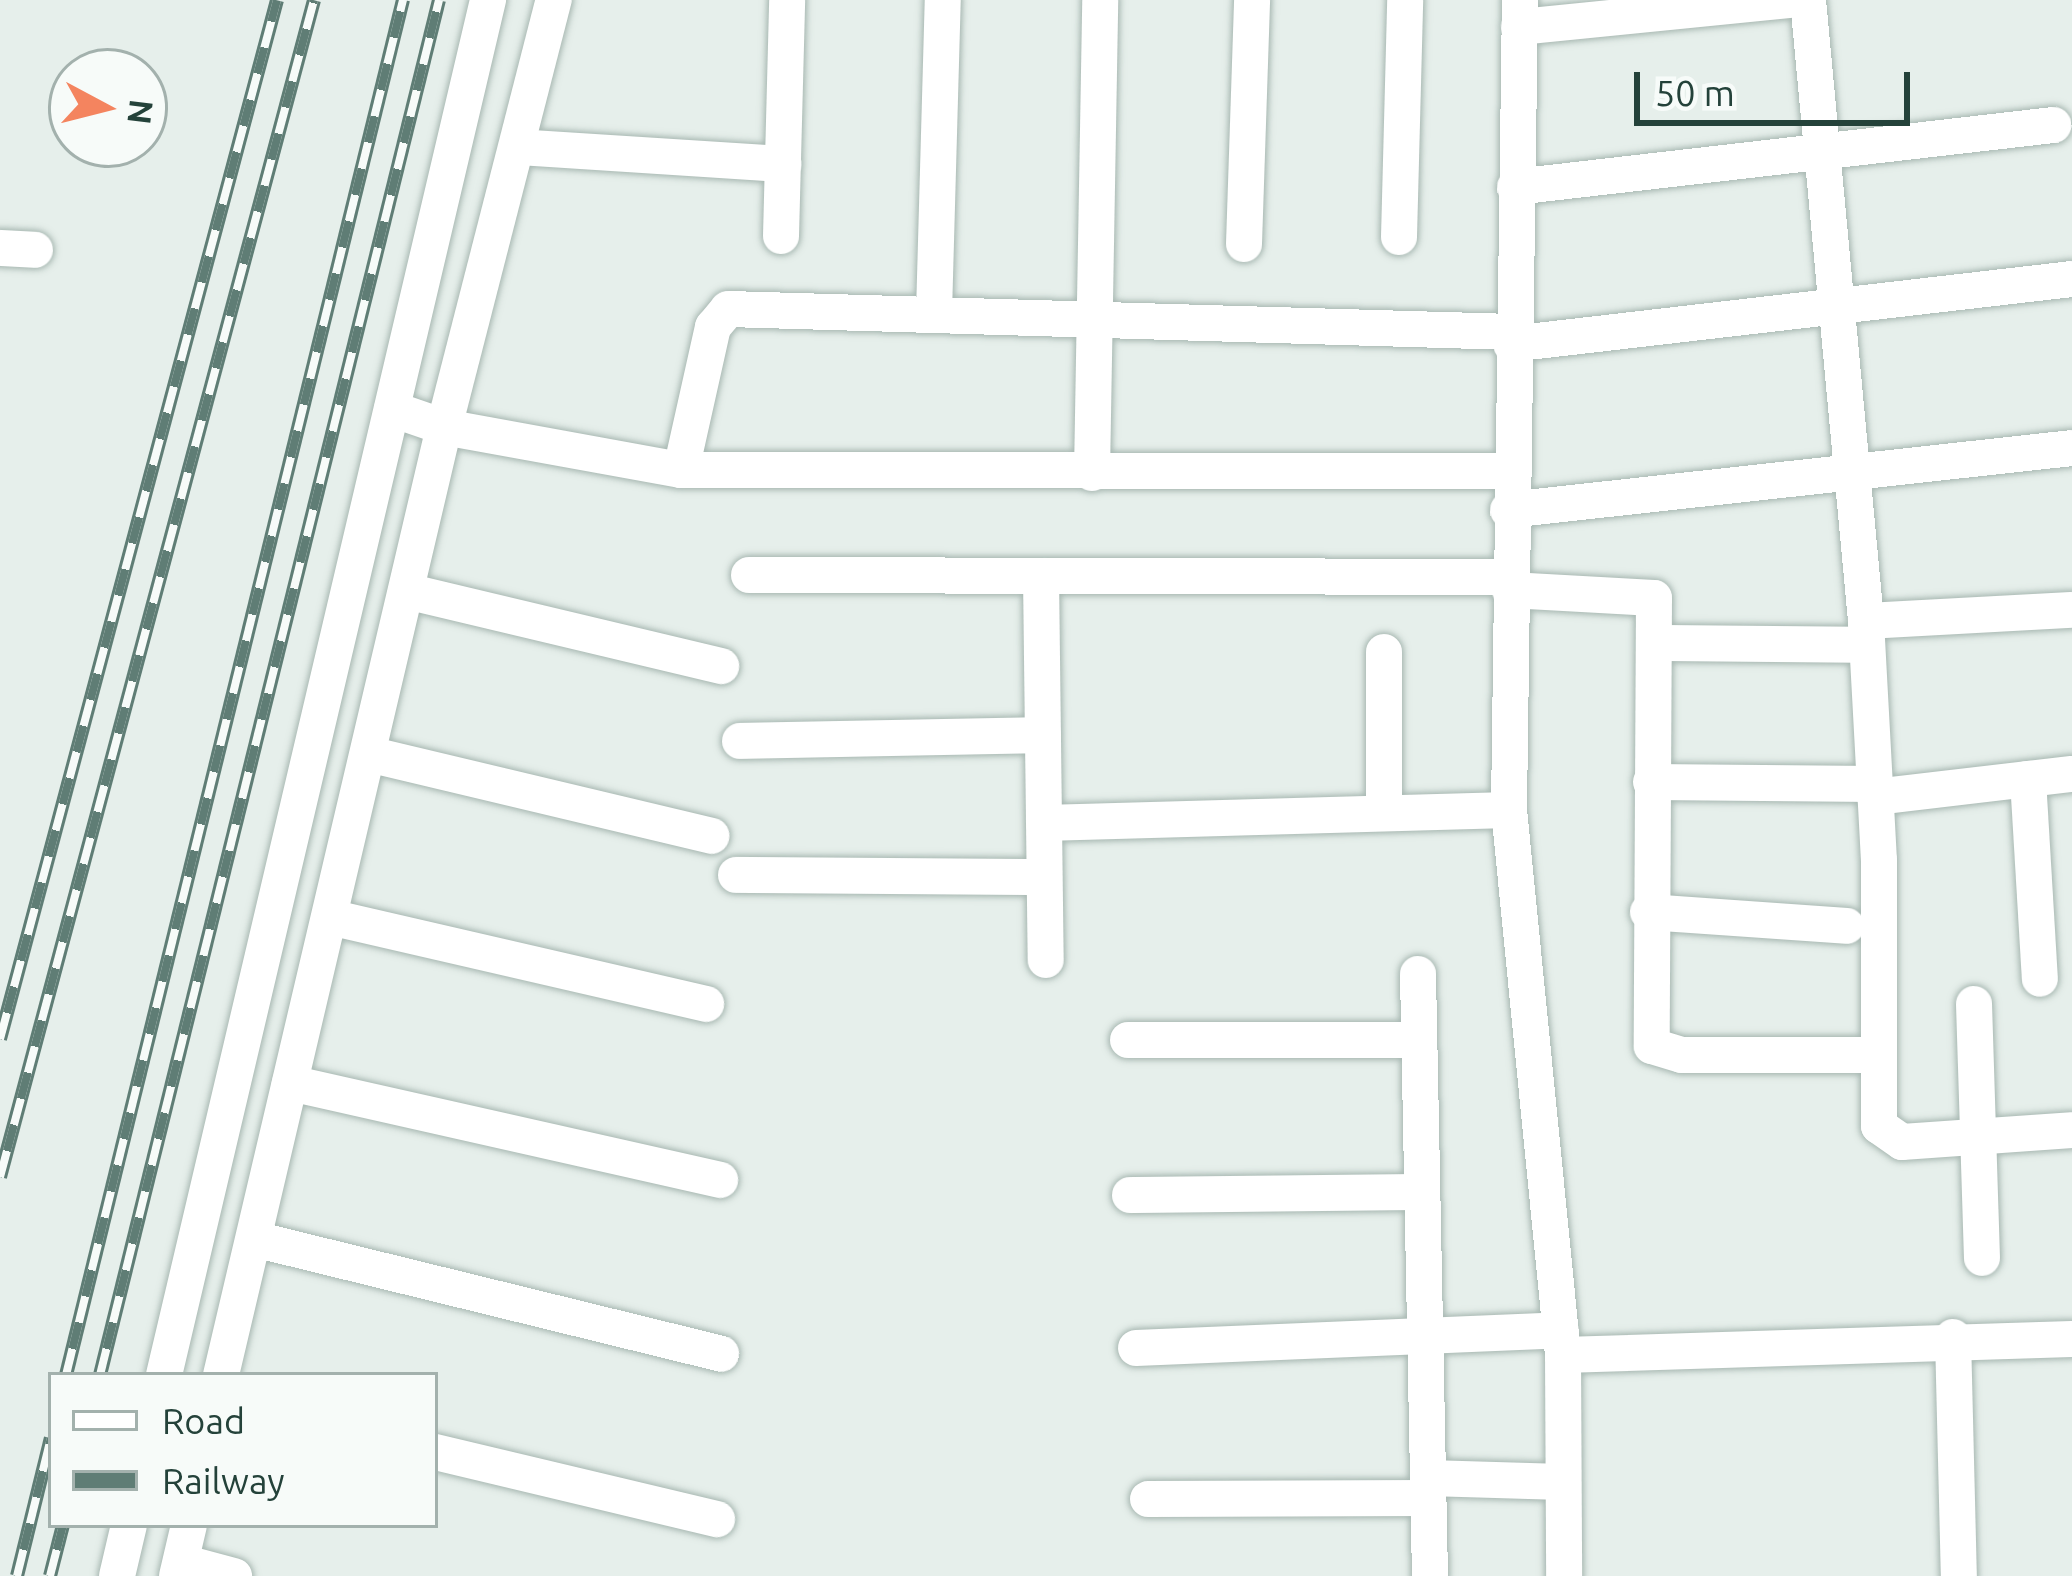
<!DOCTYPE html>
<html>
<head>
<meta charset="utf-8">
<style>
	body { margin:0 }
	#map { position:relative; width:2072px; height:1576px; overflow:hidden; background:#e6efeb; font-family:Ubuntu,sans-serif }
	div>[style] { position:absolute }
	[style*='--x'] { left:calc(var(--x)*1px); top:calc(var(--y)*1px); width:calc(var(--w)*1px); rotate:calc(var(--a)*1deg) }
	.roads { filter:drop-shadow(0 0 3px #a8b8b2) drop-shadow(0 0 3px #a8b8b2) }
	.street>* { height:36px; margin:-18px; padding:0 18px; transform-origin:18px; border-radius:18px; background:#fff }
	.secondary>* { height:36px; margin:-18px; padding:0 18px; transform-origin:18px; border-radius:18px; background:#fff }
	.rail>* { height:14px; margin-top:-7px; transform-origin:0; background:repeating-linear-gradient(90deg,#f7fbf9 0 27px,#5f7d75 0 54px); box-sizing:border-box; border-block:3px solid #5f7d75 }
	span { translate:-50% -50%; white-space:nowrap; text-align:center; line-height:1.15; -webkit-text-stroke:10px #f7fbf9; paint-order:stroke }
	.legend { position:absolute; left:48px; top:1372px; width:390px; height:156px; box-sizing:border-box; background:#f7fbf9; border:3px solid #a3b1ad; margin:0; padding:15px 21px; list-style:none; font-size:36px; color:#24423a }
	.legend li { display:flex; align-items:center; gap:24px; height:60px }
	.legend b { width:60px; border:3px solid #a3b1ad }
	.north { position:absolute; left:48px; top:48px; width:120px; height:120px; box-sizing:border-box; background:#f7fbf9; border:3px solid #a3b1ad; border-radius:50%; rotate:97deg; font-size:33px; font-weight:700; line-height:48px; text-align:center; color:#24423a }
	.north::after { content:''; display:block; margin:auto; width:42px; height:54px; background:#f4845f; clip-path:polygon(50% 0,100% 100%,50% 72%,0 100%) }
	.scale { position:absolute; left:1634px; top:72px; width:276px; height:54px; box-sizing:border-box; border:6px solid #24423a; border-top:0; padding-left:15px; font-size:36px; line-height:42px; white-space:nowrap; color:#24423a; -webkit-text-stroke:9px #f7fbf9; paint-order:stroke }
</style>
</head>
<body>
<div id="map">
	<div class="roads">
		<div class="street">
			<div style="--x:1520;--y:0;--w:810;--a:90.78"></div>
			<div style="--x:1509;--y:810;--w:548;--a:84.34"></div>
			<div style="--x:1563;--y:1355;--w:221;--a:89.7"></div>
			<div style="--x:1808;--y:0;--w:624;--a:84.66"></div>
			<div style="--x:1866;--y:621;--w:239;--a:86.9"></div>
			<div style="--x:1879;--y:860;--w:266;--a:90"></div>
			<div style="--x:1879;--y:1126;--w:28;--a:35"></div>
			<div style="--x:1902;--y:1142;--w:170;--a:-4"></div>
			<div style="--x:1519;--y:27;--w:273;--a:-5.7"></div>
			<div style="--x:518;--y:147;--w:266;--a:3.7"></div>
			<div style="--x:1515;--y:187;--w:542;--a:-6.57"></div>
			<div style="--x:781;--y:236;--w:236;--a:-88.5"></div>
			<div style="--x:1399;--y:237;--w:237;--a:-88.5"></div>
			<div style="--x:1244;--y:244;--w:244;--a:-88.1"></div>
			<div style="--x:0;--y:248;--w:35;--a:3"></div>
			<div style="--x:934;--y:313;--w:313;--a:-88.4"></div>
			<div style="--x:1511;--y:344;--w:565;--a:-6.61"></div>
			<div style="--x:392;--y:409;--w:55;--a:19.1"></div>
			<div style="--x:444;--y:427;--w:241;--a:10.3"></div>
			<div style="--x:681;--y:470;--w:827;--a:0.07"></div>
			<div style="--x:681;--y:470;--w:147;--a:-77.4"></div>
			<div style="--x:713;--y:327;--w:23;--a:-50"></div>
			<div style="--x:728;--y:309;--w:782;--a:1.68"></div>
			<div style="--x:1092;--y:473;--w:473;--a:-89"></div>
			<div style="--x:1508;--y:510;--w:567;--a:-6.27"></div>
			<div style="--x:749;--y:575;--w:760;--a:0.15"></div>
			<div style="--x:1041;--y:576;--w:384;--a:89.3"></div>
			<div style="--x:1510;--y:590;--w:144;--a:3.2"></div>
			<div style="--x:1654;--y:598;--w:448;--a:90.3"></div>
			<div style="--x:1652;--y:1046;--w:31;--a:17"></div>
			<div style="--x:1682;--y:1055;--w:193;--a:0"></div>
			<div style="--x:410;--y:592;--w:320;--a:13.4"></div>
			<div style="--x:1866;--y:621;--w:206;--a:-3.1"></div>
			<div style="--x:1655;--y:643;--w:211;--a:0.5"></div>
			<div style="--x:740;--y:741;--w:303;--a:-1.1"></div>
			<div style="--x:372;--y:755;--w:349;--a:13.4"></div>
			<div style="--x:2028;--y:779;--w:200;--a:86.6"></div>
			<div style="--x:1651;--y:782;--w:224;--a:0.5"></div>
			<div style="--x:1875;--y:797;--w:198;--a:-6.7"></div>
			<div style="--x:1384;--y:813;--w:161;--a:-90"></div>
			<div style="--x:1044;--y:823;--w:465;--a:-1.6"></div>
			<div style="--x:736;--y:875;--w:308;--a:0.4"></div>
			<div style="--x:1648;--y:912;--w:199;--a:4"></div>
			<div style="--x:334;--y:918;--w:382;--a:13"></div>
			<div style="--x:1418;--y:974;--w:602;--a:88.86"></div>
			<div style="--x:1974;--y:1004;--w:254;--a:88.2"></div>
			<div style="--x:1128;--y:1040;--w:291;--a:0"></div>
			<div style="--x:290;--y:1083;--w:441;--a:12.7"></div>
			<div style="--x:1130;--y:1195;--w:292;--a:-0.6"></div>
			<div style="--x:254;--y:1239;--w:481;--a:13.8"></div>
			<div style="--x:1953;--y:1337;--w:239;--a:88.6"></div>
			<div style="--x:1136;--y:1348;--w:425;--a:-2.4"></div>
			<div style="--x:1563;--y:1355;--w:509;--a:-1.8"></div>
			<div style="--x:435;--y:1452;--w:290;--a:13.4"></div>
			<div style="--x:1428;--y:1478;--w:135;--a:1.7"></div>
			<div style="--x:1148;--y:1499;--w:280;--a:-0.2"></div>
			<div style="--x:181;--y:1562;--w:55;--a:14.8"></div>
		</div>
		<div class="secondary">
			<div style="--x:164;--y:1375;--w:1413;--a:-76.74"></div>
			<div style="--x:221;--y:1375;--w:974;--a:-76.76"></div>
			<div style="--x:444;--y:427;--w:441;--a:-75.6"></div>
			<div style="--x:117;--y:1576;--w:52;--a:-76.8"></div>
			<div style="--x:177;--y:1576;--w:52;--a:-76.8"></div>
		</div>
	</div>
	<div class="rail">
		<div style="--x:0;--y:1039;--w:1075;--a:-75.07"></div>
		<div style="--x:0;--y:1177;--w:1218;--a:-75.06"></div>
		<div style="--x:66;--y:1375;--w:1416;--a:-76.23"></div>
		<div style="--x:100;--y:1375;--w:1416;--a:-76.15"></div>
		<div style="--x:17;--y:1576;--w:142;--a:-76.2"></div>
		<div style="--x:50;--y:1576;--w:53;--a:-75.7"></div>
	</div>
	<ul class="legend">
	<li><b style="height:15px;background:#fff"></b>Road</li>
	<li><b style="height:15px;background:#5f7d75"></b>Railway</li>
	</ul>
	<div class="north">N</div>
	<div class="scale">50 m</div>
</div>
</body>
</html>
